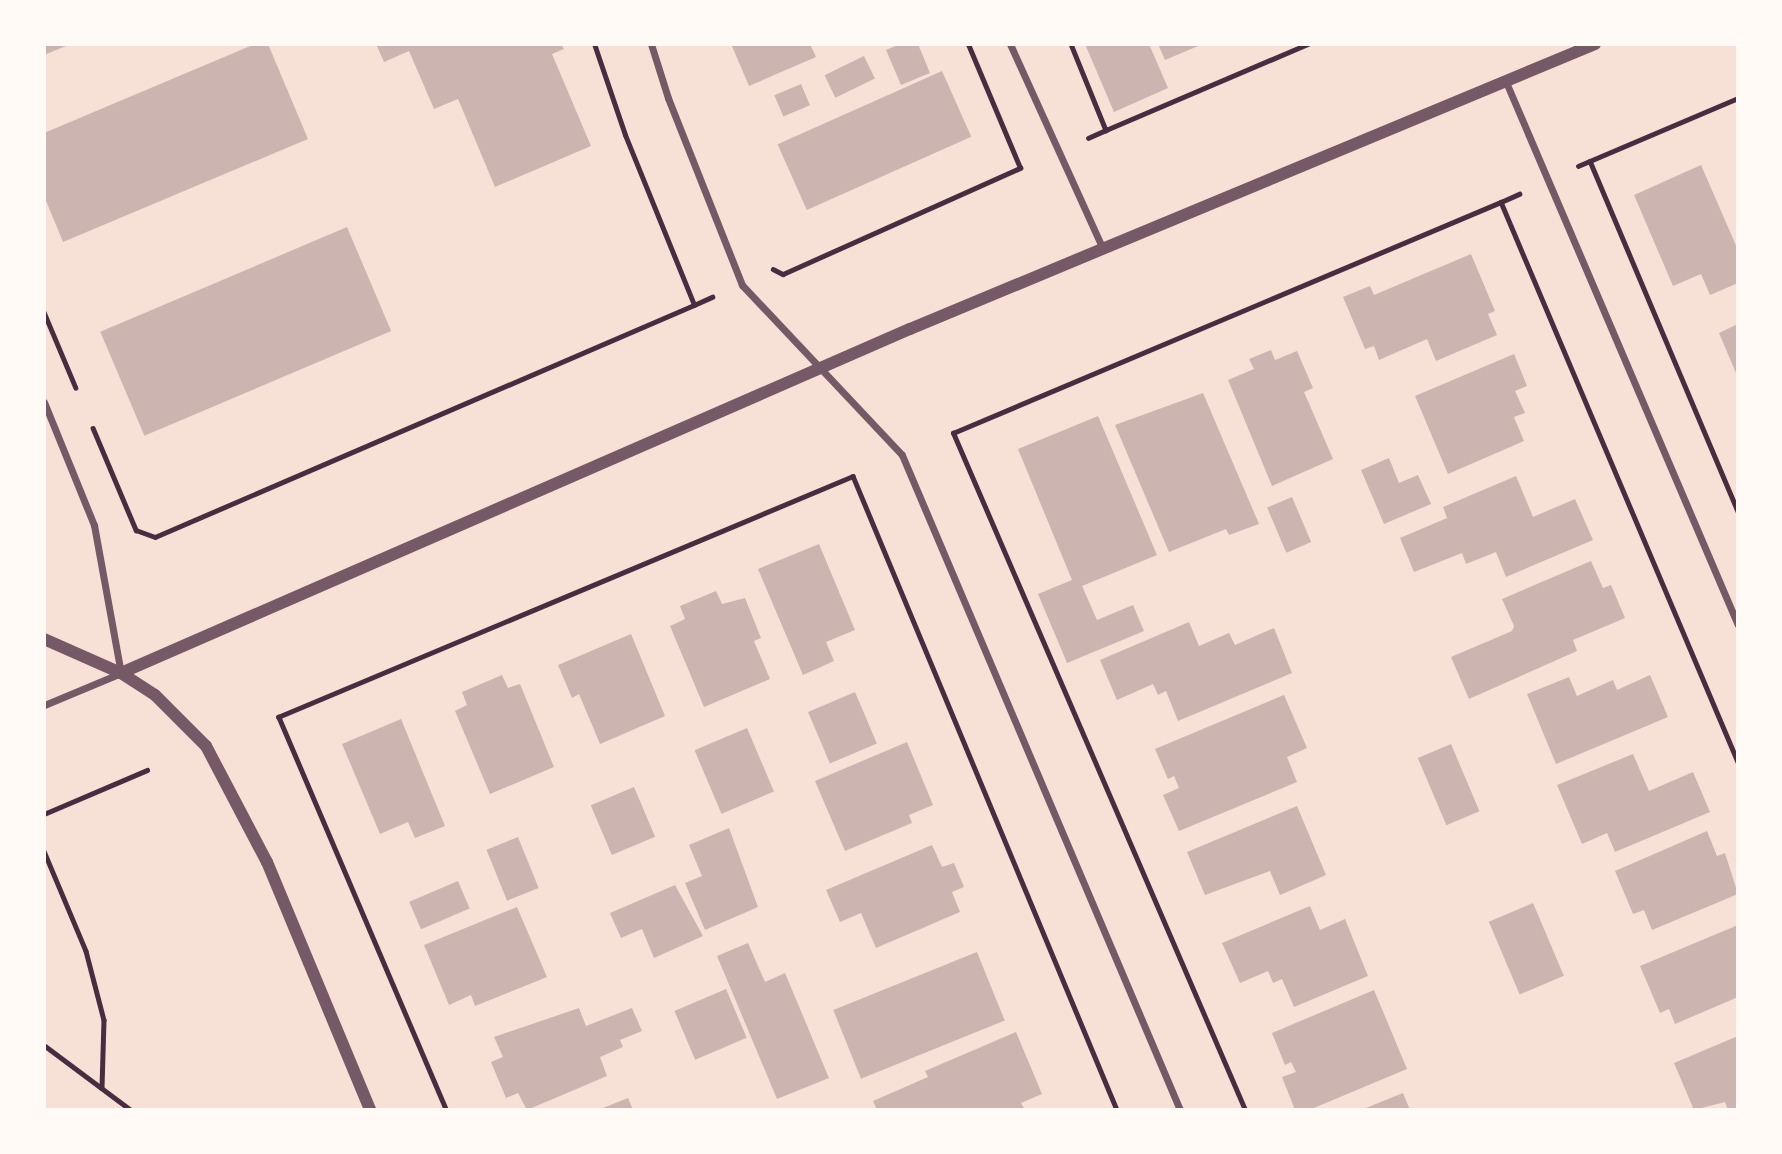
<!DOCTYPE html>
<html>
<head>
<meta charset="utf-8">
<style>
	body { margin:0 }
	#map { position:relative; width:1782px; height:1154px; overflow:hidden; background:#f7e1d7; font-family:"Libre Baskerville",serif }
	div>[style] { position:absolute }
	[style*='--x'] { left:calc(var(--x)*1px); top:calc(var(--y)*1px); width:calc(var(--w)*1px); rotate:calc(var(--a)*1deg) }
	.building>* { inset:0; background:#ccb4b1; transform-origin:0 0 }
	.path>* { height:4.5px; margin:-2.25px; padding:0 2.25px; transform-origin:2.25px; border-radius:2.25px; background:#4a2c40 }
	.minor>* { height:7px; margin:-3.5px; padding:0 3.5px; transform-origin:3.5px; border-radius:3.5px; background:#755966 }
	.tertiary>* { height:12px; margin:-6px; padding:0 6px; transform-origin:6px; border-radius:6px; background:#755966 }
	span { translate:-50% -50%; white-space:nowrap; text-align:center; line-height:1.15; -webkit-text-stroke:5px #fffaf5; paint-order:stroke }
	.frame { position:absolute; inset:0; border:46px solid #fffaf5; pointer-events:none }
</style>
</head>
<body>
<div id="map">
	<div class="building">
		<div style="clip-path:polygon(44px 44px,71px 44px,44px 55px)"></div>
		<div style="clip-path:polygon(255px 44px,268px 44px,308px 139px,63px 242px,44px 196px,44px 133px)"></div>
		<div style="clip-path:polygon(376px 44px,561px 44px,564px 49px,552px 54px,591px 146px,495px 187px,458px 99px,434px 109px,409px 51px,384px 62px)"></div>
		<div style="clip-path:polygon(731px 44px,810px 44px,816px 57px,749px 86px)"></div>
		<div style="clip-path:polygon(900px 44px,918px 44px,930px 73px,901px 85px,886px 50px)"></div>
		<div style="clip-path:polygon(1085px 44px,1149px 44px,1168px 88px,1114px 112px)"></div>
		<div style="clip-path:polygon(1158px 44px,1203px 44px,1165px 60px)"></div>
		<div style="left:864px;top:56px;width:25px;height:44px;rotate:64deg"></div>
		<div style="left:942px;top:71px;width:72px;height:180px;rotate:66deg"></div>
		<div style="left:801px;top:84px;width:23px;height:29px;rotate:67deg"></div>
		<div style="clip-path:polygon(1701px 165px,1738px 250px,1738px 283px,1710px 295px,1701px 274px,1673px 286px,1634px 195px)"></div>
		<div style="left:347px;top:227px;width:113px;height:268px;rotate:67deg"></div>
		<div style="clip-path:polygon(1471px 254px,1495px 311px,1488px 314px,1497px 335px,1436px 361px,1427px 339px,1379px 360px,1374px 346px,1365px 349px,1343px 297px,1370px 286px,1374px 295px)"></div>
		<div style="clip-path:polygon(1738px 324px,1738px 372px,1736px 373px,1719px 333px)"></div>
		<div style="clip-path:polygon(1271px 350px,1275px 360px,1297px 351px,1313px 388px,1304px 392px,1333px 459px,1272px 486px,1228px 380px,1254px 369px,1249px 359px)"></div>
		<div style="clip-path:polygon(1514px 354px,1527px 386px,1515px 391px,1525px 413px,1514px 417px,1524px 441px,1448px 474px,1415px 396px)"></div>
		<div style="clip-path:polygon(1203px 393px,1259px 524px,1229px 535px,1226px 529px,1169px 552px,1115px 425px)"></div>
		<div style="clip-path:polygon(1098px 416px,1157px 555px,1082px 586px,1097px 620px,1133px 605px,1144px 631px,1067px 663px,1038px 594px,1072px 580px,1018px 449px)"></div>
		<div style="clip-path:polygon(1389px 458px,1399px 483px,1418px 475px,1431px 504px,1384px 524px,1361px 470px)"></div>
		<div style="clip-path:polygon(1516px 476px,1533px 517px,1575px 499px,1593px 540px,1506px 577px,1496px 552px,1466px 564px,1462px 553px,1414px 572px,1400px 538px,1447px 518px,1443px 507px)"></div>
		<div style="left:1292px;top:497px;width:49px;height:27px;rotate:67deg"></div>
		<div style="clip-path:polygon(819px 544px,855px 630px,826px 642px,834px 661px,803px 675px,758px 569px)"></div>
		<div style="clip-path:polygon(1591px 561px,1603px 588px,1611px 585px,1625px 618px,1573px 640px,1577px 651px,1469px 699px,1451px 657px,1512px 631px,1514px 626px,1502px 599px)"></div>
		<div style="clip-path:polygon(716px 591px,722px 604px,745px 598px,761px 638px,754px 641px,770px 679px,704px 707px,670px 626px,685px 619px,680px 606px)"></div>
		<div style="clip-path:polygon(1189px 622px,1199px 646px,1229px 633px,1235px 645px,1274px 628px,1292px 673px,1178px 721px,1166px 691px,1158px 695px,1153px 684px,1117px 700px,1100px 660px)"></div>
		<div style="clip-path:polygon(631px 634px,665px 716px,600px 744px,579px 694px,572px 698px,558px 665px)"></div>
		<div style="clip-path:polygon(502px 675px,508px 688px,520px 684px,554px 767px,490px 794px,455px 711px,467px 705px,462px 692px)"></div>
		<div style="clip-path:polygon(1650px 675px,1668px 717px,1556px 764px,1527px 694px,1569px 677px,1577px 696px,1613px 680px,1617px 690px)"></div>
		<div style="left:855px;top:692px;width:56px;height:51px;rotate:67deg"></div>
		<div style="clip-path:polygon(1284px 695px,1307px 748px,1287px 757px,1297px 782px,1179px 831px,1163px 795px,1179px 788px,1174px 776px,1168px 779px,1155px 749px)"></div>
		<div style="clip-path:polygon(401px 719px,445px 826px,415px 838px,408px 822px,380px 834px,342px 744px)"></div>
		<div style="left:747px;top:728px;width:69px;height:57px;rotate:67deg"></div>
		<div style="clip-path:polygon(907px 742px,933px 805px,909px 815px,912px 823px,845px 851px,815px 781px)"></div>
		<div style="left:1451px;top:744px;width:73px;height:36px;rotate:67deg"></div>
		<div style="clip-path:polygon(1633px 754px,1649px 791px,1693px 772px,1710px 812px,1615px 852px,1607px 833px,1582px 844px,1557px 785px)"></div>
		<div style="left:634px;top:787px;width:54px;height:47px;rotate:67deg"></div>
		<div style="clip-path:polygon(1297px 806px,1326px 875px,1280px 895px,1270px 871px,1205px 895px,1187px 852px)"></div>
		<div style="clip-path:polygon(729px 828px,758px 907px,705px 930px,685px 883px,702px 876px,689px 845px)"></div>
		<div style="clip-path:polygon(1707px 831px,1717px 856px,1725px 853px,1738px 894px,1652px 930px,1644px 910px,1633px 914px,1615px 871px)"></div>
		<div style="left:518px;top:837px;width:55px;height:34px;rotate:68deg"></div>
		<div style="clip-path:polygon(932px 845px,942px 867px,954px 863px,964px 887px,952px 892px,960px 912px,876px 948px,861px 913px,840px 922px,826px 890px)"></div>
		<div style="left:458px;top:881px;width:30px;height:53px;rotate:67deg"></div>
		<div style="clip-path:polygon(675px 885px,703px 936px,654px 958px,642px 929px,621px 938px,610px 913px)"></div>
		<div style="left:1533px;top:903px;width:79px;height:48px;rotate:67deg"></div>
		<div style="clip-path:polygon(1310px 906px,1320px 930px,1345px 919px,1368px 976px,1294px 1007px,1282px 979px,1273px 983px,1268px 971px,1240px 983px,1222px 943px)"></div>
		<div style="clip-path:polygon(517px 907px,547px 977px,475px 1006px,471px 995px,449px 1005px,424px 945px)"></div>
		<div style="clip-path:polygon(1738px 925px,1738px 997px,1675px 1024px,1669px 1009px,1660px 1013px,1640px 966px)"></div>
		<div style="clip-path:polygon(748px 943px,765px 982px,785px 973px,829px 1078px,777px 1099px,717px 956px)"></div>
		<div style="left:977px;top:952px;width:74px;height:155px;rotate:68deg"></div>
		<div style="left:726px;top:989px;width:53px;height:56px;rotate:67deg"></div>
		<div style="clip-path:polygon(1374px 990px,1407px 1069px,1309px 1110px,1295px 1110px,1282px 1077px,1296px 1072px,1291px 1062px,1285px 1065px,1272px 1033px)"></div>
		<div style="clip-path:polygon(579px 1008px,586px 1026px,632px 1008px,642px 1031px,620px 1040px,623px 1047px,600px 1057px,607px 1076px,527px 1110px,518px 1093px,506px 1098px,491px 1062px,503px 1057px,494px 1037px)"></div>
		<div style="clip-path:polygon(1016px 1032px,1042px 1094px,1021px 1103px,1025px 1110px,877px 1110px,873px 1101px,928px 1077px,925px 1071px)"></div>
		<div style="clip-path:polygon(1738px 1036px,1738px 1110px,1728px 1110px,1725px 1102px,1694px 1110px,1674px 1063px)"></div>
		<div style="clip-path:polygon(1403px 1093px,1410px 1110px,1361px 1110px)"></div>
		<div style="clip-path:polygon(628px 1098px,633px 1110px,598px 1110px)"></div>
	</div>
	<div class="path">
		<div style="--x:1071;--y:44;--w:93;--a:67.9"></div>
		<div style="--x:1106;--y:130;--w:220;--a:-23.1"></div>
		<div style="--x:1088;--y:138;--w:20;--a:-24"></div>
		<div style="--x:1590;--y:161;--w:380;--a:67.1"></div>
		<div style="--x:1578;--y:166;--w:174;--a:-23"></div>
		<div style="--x:1501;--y:202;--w:20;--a:-24"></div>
		<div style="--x:773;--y:269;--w:11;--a:27"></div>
		<div style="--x:783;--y:274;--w:260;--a:-24.1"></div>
		<div style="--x:1020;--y:168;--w:134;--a:-112.8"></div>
		<div style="--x:694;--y:305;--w:20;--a:-24"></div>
		<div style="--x:44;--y:312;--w:82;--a:67.2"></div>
		<div style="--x:93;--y:428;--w:111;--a:67.1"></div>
		<div style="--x:136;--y:530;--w:20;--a:20"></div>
		<div style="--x:155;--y:537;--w:587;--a:-23.29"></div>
		<div style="--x:694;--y:305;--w:183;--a:-112.1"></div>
		<div style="--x:625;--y:135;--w:96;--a:-108.8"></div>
		<div style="--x:44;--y:814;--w:112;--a:-23.1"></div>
		<div style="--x:44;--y:851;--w:108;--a:67.2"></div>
		<div style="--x:86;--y:951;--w:71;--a:75.4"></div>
		<div style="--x:104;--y:1020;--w:68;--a:91.7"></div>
		<div style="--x:44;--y:1045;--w:109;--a:36.8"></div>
		<div style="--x:446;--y:1110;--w:427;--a:-113.1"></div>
		<div style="--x:278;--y:717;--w:623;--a:-22.74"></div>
		<div style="--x:853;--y:476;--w:687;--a:67.39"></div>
		<div style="--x:1245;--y:1110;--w:737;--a:-113.33"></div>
		<div style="--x:953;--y:433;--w:595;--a:-22.86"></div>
		<div style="--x:1501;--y:202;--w:608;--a:67.06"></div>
	</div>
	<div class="minor">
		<div style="--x:651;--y:44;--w:57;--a:72.5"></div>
		<div style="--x:668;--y:98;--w:201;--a:68.4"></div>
		<div style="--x:742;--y:285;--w:233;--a:46.7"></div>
		<div style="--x:902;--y:455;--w:712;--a:67"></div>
		<div style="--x:1010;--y:44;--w:223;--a:65.6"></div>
		<div style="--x:1506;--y:82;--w:590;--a:66.87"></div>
		<div style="--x:44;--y:402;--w:133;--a:67.9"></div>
		<div style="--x:94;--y:525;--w:150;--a:79.7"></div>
		<div style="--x:121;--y:673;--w:83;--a:157.4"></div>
	</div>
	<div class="tertiary">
		<div style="--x:44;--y:639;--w:84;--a:23.8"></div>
		<div style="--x:121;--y:673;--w:40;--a:32.9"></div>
		<div style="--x:155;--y:695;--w:72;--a:45"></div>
		<div style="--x:206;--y:746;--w:131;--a:62.3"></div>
		<div style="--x:267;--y:862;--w:269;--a:67.4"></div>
		<div style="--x:121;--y:673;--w:861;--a:-23.56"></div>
		<div style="--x:910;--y:329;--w:742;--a:-22.59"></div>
	</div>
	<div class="frame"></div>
</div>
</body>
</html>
